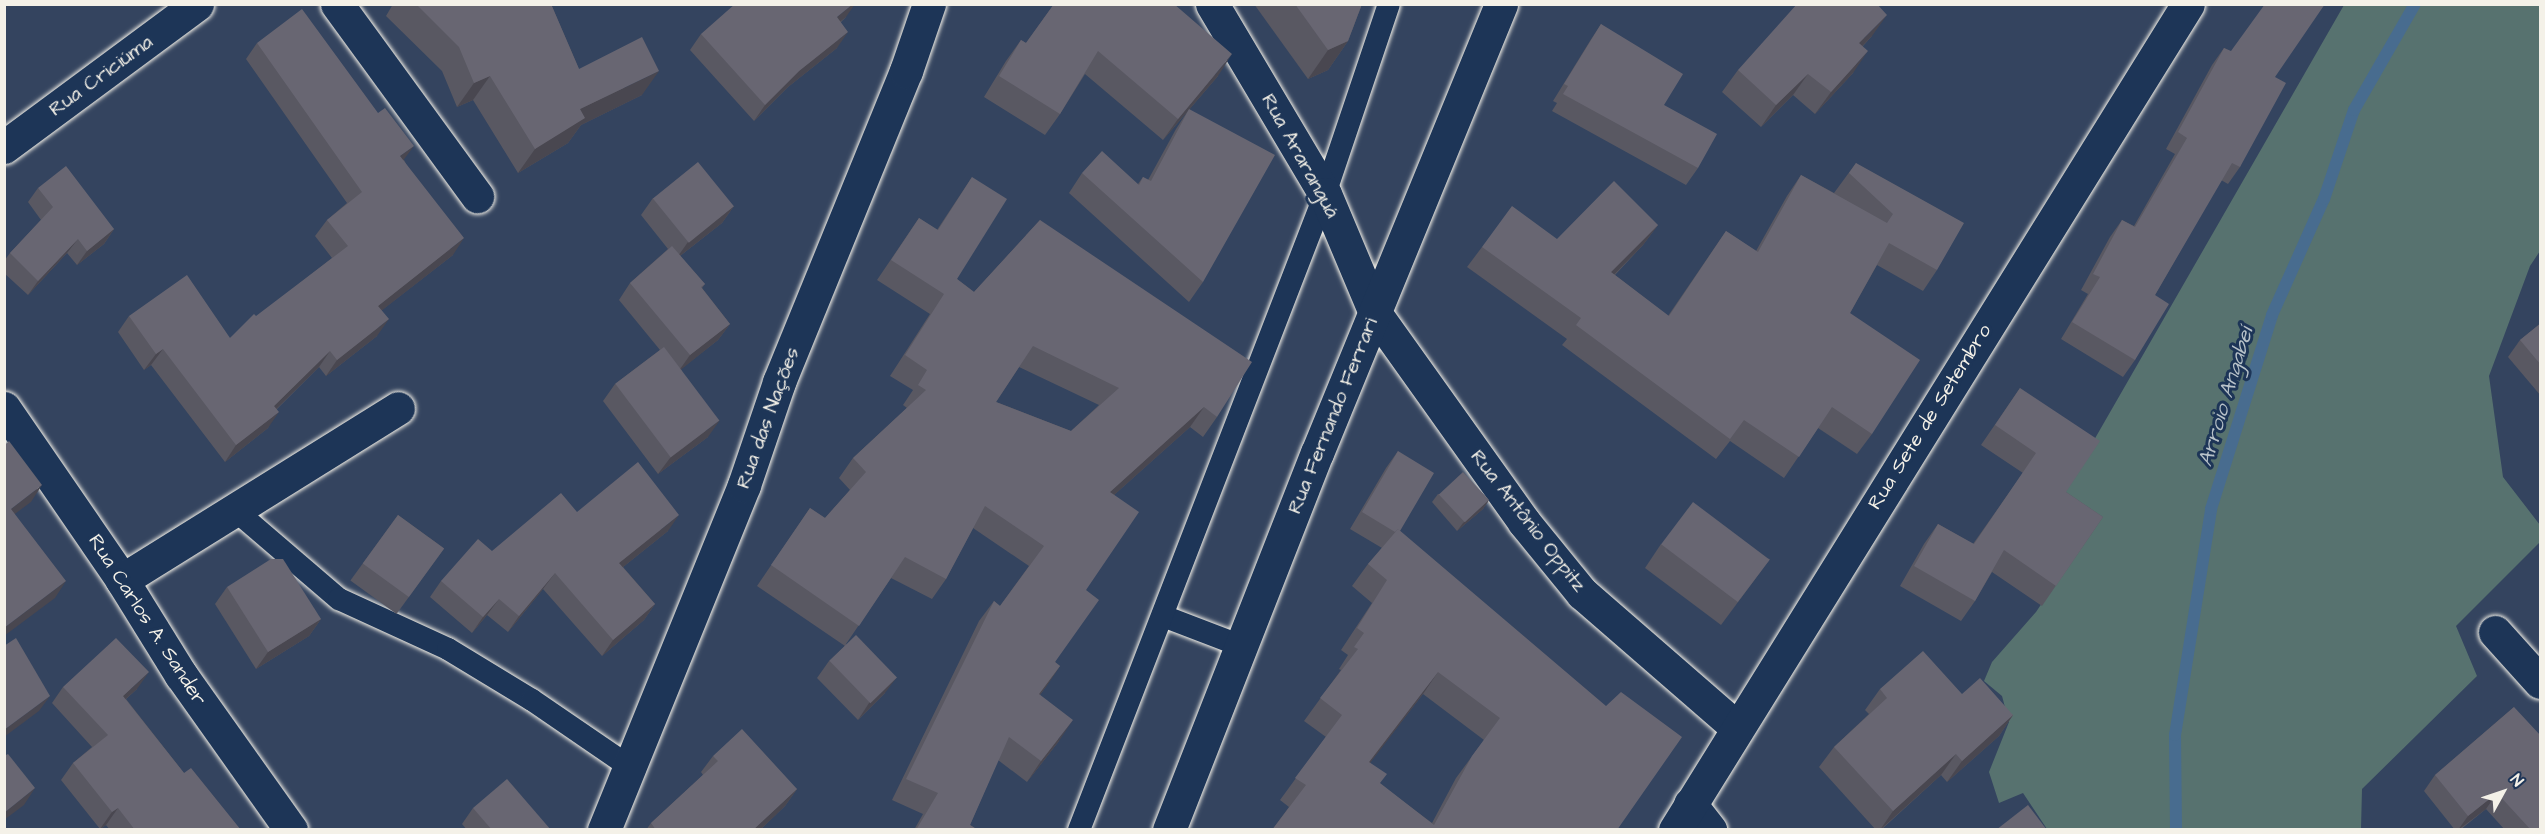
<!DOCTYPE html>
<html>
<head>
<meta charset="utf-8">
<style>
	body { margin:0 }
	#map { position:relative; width:2545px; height:834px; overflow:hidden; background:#34445f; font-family:"Architects Daughter",sans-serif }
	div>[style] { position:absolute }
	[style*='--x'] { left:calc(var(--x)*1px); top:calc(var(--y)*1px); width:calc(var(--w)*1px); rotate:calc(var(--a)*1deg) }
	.green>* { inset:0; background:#57726f }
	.stream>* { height:12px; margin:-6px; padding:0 6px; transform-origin:6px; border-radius:6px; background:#486c8f }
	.roads { filter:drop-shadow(0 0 2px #f4f1e8) drop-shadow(0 0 2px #f4f1e8) }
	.lane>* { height:22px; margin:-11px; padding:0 11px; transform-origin:11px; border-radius:11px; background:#1d3557 }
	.street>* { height:33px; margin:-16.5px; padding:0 16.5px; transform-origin:16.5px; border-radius:16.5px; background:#1d3557 }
	.secondary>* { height:33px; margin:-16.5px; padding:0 16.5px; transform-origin:16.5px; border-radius:16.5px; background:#1d3557 }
	.wall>* { inset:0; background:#595862; transform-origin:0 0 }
	.shaded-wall>* { inset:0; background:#494750 }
	.building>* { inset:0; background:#686672; transform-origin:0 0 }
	span { translate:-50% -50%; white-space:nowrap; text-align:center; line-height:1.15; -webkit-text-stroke:6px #1d3557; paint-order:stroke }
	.street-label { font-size:20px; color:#f4f1e8 }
	.water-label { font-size:21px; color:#b8c2c9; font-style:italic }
	.frame { position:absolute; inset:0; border:6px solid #f4f1e8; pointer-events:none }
	.north { position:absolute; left:2473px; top:762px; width:60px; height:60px; -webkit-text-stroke:4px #1d3557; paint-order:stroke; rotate:50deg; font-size:16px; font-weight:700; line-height:24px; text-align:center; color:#f4f1e8 }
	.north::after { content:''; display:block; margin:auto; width:21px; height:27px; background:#f4f1e8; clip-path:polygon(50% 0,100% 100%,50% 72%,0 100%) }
</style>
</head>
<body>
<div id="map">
	<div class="green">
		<div style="clip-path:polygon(2344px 5px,2540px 5px,2540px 251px,2530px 266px,2489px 376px,2503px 477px,2540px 525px,2540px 542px,2456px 626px,2477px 676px,2362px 789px,2361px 829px,2047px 829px,2023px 793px,1999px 803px,1989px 772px,2009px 722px,2002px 696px,1984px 681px,1992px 662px,2036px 612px,2088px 534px,2055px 508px)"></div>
	</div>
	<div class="stream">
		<div style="--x:2176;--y:830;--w:95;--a:-90.6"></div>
		<div style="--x:2175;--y:735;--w:229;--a:-80.9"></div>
		<div style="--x:2211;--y:509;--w:203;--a:-72.5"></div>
		<div style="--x:2272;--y:315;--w:127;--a:-65.9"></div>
		<div style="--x:2324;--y:199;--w:94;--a:-71.4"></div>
		<div style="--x:2354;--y:110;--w:122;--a:-60.1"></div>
	</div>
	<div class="roads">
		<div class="lane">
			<div style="--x:235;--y:510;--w:137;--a:40.6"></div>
			<div style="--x:339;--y:599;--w:120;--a:24.6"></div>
			<div style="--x:448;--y:649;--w:98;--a:31.3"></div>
			<div style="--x:532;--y:700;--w:119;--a:34.4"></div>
			<div style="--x:1163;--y:616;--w:84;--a:21"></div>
			<div style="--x:1079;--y:830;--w:682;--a:-68.85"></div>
			<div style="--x:1325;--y:194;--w:200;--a:-71.4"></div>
		</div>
		<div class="street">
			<div style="--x:337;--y:4;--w:238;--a:53.9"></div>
			<div style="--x:4;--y:147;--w:240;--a:-36.5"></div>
			<div style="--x:4;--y:408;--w:209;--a:55.5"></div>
			<div style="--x:122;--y:580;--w:112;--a:58.2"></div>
			<div style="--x:181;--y:675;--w:190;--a:54.6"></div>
			<div style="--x:122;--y:580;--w:325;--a:-31.9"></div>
			<div style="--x:2495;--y:632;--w:67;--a:48"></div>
			<div style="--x:604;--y:830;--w:372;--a:-67.9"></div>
			<div style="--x:744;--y:485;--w:109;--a:-71.2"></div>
			<div style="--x:779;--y:382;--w:336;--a:-67.8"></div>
			<div style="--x:906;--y:71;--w:71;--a:-71.1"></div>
		</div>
		<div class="secondary">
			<div style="--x:1212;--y:4;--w:221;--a:59.3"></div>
			<div style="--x:1325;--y:194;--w:129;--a:67.2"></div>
			<div style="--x:1375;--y:313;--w:257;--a:54.5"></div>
			<div style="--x:1524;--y:522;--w:92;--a:50.8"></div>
			<div style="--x:1582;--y:593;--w:204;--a:41"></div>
			<div style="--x:1690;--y:804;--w:33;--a:52"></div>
			<div style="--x:1169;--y:830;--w:405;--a:-68.6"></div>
			<div style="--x:1317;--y:453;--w:485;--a:-67.7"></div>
			<div style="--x:1675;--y:830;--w:972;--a:-58.16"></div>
		</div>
	</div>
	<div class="wall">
		<div style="clip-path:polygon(393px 4px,551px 4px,579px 69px,642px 95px,581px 125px,568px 143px,518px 173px,473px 100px,457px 107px,442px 71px,386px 16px)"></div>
		<div style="clip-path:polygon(1054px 4px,1218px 76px,1163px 140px,1085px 74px,1060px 114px,1045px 135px,984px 97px,1006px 61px,1021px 40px,1026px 43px)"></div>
		<div style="clip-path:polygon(1254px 4px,1362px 4px,1348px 41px,1328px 70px,1308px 79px)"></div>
		<div style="clip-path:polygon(846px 17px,841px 22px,837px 48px,788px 87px,754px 121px,690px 50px,701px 34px)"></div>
		<div style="clip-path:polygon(1601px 24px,1664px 105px,1698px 168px,1686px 185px,1552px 111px,1557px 103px,1553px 101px,1590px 41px)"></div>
		<div style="clip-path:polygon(1872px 36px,1863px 46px,1853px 73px,1815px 114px,1793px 95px,1761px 127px,1722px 92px,1738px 70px)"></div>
		<div style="clip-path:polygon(257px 43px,404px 160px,453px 255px,382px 310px,377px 336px,326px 376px,319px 367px,277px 409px,268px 428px,225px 462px,151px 365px,144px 370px,118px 332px,129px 316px,230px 338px,332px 258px,315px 236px,327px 220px,347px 203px,246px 59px)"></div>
		<div style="clip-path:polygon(2224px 48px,2275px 77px,2240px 167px,2228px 184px,2221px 180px,2155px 295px,2135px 360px,2123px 377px,2061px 339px,2088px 294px,2081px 290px,2110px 237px,2122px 220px,2134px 226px,2175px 154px,2166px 149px,2212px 65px)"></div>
		<div style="clip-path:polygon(1189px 109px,1203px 282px,1189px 302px,1069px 193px,1082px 173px,1138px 184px,1143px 177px,1148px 180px,1176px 129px)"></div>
		<div style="clip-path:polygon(1856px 163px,1937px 270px,1923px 291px,1877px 265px,1850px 313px,1872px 434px,1857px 454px,1818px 428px,1784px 478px,1730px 441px,1716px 459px,1562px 345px,1567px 339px,1467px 267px,1482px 247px,1557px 239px,1658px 225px,1643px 245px,1615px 275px,1668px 316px,1726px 231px,1756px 251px,1787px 196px,1801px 175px,1834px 193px)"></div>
		<div style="clip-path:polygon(evenodd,972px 177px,957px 279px,974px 292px,1040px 220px,1217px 417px,1203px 437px,1190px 427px,1114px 495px,1086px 590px,1055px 662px,1060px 666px,1040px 695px,1059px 741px,1027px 782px,998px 760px,970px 825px,978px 830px,914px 830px,923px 814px,892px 800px,979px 621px,994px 601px,1000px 606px,1029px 566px,973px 528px,946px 579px,932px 599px,891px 578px,846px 644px,885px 693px,858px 720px,817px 678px,829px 661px,845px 646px,757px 586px,810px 508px,825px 518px,850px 490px,839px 478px,853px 458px,907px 408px,903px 405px,913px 390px,890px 376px,930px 314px,877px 280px,919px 218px,937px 230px,972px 177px,1019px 367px,1099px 405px,1071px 431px,996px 402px,1019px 367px)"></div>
		<div style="clip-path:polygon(38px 188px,114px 229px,104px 244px,77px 265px,67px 253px,28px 295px,4px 273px,4px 261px,10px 253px,41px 220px,28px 202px)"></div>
		<div style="clip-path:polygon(653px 198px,734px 206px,722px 223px,680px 256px,705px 284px,702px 288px,730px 324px,718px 340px,681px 369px,708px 437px,658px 474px,603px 401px,615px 384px,660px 350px,619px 300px,630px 283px,668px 249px,641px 215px)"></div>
		<div style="clip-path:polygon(2541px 323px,2541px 396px,2508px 357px,2520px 340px)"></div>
		<div style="clip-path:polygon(2020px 388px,2066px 492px,2103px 517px,2042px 606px,1992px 572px,1975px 601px,1961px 621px,1900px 586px,1924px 544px,1938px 524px,1973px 544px,2023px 473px,1981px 445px)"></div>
		<div style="clip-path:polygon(evenodd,1398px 451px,1400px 531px,1617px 830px,1272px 830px,1289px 807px,1280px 800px,1326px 737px,1304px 721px,1341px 670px,1339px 669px,1348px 655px,1341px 650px,1372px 603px,1352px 586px,1368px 564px,1382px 548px,1350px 529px,1386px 468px,1398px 451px,1423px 694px,1484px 740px,1456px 778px,1432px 823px,1380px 784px,1370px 762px,1423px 694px)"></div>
		<div style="clip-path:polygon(1438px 494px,1489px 500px,1483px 509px,1457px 531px,1432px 502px)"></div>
		<div style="clip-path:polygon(577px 512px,668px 531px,623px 567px,655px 604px,644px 620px,602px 656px,543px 589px,508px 632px,487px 615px,472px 633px,430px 597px,441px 581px,492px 551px)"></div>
		<div style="left:398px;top:515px;width:57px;height:81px;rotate:36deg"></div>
		<div style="clip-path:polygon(1661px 544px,1770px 559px,1721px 625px,1645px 568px)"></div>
		<div style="clip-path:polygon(227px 587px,321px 619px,309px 636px,256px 669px,215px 604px)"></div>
		<div style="clip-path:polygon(63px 687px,137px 689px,126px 699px,184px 773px,241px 830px,110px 830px,106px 825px,100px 829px,61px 780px,73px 763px,92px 747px,52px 703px)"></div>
		<div style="clip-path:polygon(1880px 689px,1962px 694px,2013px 715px,1999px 736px,1947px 782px,1941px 775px,1881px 830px,1876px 830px,1819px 767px,1834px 747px,1869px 714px,1865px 710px)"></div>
		<div style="clip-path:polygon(2514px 707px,2541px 830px,2505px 830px,2486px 809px,2460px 830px,2455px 830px,2424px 791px,2435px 775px)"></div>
		<div style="clip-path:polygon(713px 756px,797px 789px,785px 806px,760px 830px,646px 830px,651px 823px,703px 775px,701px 772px)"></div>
		<div style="clip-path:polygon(473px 808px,551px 830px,467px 830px,462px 824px)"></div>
	</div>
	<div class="shaded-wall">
		<div style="clip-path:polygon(853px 4px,855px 4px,846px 17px,826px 33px,837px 17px)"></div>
		<div style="clip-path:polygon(1887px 15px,1872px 36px,1844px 65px,1859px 43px)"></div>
		<div style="clip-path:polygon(848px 32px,837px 48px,788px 87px,754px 121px,765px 105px,799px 71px)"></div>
		<div style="clip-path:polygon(1348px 41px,1328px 70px,1308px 79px,1328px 50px)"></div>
		<div style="clip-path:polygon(1868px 51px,1853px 73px,1815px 114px,1831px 92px)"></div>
		<div style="clip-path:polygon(1232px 54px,1218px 76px,1163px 140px,1178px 119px)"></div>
		<div style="clip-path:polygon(659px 71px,642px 95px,581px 125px,568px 143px,518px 173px,535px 149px,580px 109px)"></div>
		<div style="clip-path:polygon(1808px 74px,1793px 95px,1761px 127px,1776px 105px)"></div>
		<div style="clip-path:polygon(490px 76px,473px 100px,457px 107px,474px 83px)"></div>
		<div style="clip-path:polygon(414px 146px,402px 162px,400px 156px)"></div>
		<div style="clip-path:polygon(734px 206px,722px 223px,676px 259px,688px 242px)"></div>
		<div style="clip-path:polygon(1658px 225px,1643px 245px,1597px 292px,1611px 272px)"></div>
		<div style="clip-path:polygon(114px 229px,104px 244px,77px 265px,87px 251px)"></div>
		<div style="clip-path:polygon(464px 238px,453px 255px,367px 322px,378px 306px)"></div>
		<div style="clip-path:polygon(78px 239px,67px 253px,28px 295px,38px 281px)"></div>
		<div style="clip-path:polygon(389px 319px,377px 336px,326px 376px,337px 360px)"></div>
		<div style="clip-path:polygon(730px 324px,718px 340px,678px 372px,690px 355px)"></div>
		<div style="clip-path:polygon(163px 349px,151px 365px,144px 370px,156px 354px)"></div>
		<div style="clip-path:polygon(330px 351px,319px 367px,263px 422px,274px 406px)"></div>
		<div style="clip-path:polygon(1204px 407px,1190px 427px,1095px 512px,1110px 492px)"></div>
		<div style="clip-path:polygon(279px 412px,268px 428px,225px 462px,236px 445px)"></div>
		<div style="clip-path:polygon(720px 420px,708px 437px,658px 474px,670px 458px)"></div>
		<div style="clip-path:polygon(42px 485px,31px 502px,4px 522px,11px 509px)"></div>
		<div style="clip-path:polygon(1489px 500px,1483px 509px,1457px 531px,1463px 523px)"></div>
		<div style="clip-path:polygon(679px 515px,668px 531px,608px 579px,619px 563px)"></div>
		<div style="clip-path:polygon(555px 573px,543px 589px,508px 632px,519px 616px)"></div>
		<div style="clip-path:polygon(66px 581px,55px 598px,4px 636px,4px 628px)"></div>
		<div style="clip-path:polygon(499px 599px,487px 615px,472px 633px,483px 617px)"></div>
		<div style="clip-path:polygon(655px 604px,644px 620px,602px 656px,613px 640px)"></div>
		<div style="clip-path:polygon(321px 619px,309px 636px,256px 669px,268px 652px)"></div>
		<div style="clip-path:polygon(1060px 666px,1046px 687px,1025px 714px,1039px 694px)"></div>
		<div style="clip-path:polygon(149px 672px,137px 689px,111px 712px,123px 696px)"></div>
		<div style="clip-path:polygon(1438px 672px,1423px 694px,1354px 784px,1369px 762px)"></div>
		<div style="clip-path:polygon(897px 677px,885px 693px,858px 720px,869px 703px)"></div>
		<div style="clip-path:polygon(50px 696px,39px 711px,4px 737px,4px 730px)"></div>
		<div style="clip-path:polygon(2013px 715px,1999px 736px,1947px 782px,1962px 761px)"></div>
		<div style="clip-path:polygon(1073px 720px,1059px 741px,1027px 782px,1041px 761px)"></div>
		<div style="clip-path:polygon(1956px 754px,1941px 775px,1880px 830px,1893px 811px)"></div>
		<div style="clip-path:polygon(35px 788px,24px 805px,4px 820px,4px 813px)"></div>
		<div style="clip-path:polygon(797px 789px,785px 806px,760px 830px,753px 830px)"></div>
		<div style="clip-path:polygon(2497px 793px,2486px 809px,2458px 830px,2468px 816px)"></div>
		<div style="clip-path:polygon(118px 808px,106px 825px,100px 829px,112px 812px)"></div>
	</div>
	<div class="building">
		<div style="clip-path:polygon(416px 4px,551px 4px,579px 69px,642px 37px,659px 71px,580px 109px,585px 118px,535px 149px,490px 76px,474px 83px,459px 47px)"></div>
		<div style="clip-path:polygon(735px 4px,853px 4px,837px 17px,848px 32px,799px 71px,765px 105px,701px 34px)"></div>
		<div style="clip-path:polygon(1054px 4px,1174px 4px,1232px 54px,1178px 119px,1098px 51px,1060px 114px,999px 76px,1021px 40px,1026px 43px)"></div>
		<div style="clip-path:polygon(1295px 4px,1362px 4px,1348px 41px,1328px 50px)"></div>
		<div style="clip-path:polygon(1797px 4px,1877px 4px,1887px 15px,1859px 43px,1868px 51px,1831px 92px,1808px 74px,1776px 105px,1738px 70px)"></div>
		<div style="clip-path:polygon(2265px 4px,2325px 4px,2275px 77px,2286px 83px,2240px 167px,2232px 163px,2155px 295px,2169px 304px,2135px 360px,2072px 322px,2100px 277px,2093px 274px,2122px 220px,2135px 227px,2187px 138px,2178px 132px,2224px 48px,2231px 51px)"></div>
		<div style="clip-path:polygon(302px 9px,378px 113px,385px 108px,414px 146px,400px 156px,464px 238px,378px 306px,389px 319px,337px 360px,330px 351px,274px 406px,279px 412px,236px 445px,163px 349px,156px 354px,129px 316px,187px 275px,230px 338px,254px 314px,256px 316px,348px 246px,327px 220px,362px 192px,257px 43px)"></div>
		<div style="clip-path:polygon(1601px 24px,1683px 74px,1664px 105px,1717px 134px,1698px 168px,1563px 94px,1568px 86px,1564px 84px)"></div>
		<div style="clip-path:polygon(1189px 109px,1275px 155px,1203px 282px,1082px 173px,1102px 151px,1139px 185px,1143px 177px,1151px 181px)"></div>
		<div style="left:698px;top:162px;width:57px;height:58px;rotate:51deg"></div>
		<div style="clip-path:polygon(1856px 163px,1964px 223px,1937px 270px,1889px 243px,1850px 313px,1920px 360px,1872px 434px,1832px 407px,1799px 457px,1744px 420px,1730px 439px,1576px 325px,1581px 318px,1482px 247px,1512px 206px,1557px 239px,1614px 181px,1658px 225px,1611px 272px,1669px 316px,1726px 231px,1758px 252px,1801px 175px,1887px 223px,1893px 214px,1849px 173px)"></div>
		<div style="clip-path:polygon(66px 166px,114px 229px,87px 251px,78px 239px,38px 281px,10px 253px,53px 207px,38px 188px)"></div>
		<div style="clip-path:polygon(evenodd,972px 177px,1007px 199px,957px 279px,974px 292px,1040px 220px,1252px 362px,1217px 417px,1204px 407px,1110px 492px,1139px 512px,1086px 590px,1099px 600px,1055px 662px,1060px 666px,1039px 694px,1073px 720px,1041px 761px,1009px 737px,970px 825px,978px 830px,916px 830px,938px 793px,906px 779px,994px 601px,1000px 606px,1044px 546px,985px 506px,946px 579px,905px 557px,859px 626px,771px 565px,810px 508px,825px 518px,866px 472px,853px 458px,926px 390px,918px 385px,927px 370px,905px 355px,944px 294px,891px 260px,919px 218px,938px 230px,972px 177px,1033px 346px,1119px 388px,1071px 431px,996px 402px,1033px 346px)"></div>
		<div style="clip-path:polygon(672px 246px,705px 284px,701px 287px,730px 324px,690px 355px,630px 283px)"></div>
		<div style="clip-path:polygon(2541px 323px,2541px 365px,2520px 340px)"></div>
		<div style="left:664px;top:347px;width:92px;height:61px;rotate:53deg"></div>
		<div style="clip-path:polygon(2020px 388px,2100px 441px,2066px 492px,2103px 517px,2056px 586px,2004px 550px,1975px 601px,1914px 566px,1938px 524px,1974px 544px,2036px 453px,1995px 425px)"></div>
		<div style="clip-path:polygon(9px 441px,42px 485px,11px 509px,66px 581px,4px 628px,4px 443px,5px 445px)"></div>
		<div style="clip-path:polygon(1398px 451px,1434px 473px,1400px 531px,1398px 529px,1395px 532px,1362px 512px)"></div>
		<div style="clip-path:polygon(638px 462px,679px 515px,619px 563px,655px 604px,613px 640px,555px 573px,519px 616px,499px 599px,483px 617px,441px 581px,478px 539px,492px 551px,561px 493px,577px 512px)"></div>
		<div style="left:1463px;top:472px;width:38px;height:33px;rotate:47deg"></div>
		<div style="left:1693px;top:502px;width:96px;height:53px;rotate:37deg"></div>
		<div style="left:398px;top:515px;width:57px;height:60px;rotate:36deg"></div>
		<div style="clip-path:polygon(evenodd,1398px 529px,1606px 706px,1621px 692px,1682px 737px,1617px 830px,1272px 830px,1306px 785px,1295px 778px,1342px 715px,1320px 698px,1358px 649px,1354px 647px,1364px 633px,1357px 628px,1387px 580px,1368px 564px,1398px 529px,1438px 672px,1500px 718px,1472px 756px,1434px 825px,1380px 783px,1387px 774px,1369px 762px,1438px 672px)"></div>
		<div style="clip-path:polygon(271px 559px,283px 559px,321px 619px,268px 652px,227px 587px)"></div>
		<div style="left:856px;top:635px;width:59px;height:37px;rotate:46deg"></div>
		<div style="clip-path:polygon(16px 638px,50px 696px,4px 730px,4px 646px)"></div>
		<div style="clip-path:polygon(116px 638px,149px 672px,123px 696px,184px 773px,191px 768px,241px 830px,135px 830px,118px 808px,112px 812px,73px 763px,108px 735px,63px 687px)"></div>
		<div style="clip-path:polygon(1923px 651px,1962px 694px,1980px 678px,2013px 715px,1962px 761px,1956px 754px,1893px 811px,1834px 747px,1887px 698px,1880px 689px)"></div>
		<div style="clip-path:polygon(2514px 707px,2541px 736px,2541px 830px,2531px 830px,2497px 793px,2468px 816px,2435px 775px)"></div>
		<div style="clip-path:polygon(742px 729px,797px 789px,753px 830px,656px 830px,651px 823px,718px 761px,713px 756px)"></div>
		<div style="clip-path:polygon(8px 754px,35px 788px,4px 813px,4px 756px)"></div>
		<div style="clip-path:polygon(507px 779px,551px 830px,492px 830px,473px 808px)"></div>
		<div style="clip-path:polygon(2028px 805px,2047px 830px,1996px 830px)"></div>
	</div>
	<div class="street-label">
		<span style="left:101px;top:76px;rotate:-36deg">Rua Criciúma</span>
		<span style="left:1300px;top:156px;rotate:61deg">Rua Araranguá</span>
		<span style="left:1333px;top:416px;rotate:-68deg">Rua Fernando Ferrari</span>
		<span style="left:1930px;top:417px;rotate:-58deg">Rua Sete de Setembro</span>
		<span style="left:768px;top:418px;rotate:-70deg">Rua das Nações</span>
		<span style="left:1528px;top:521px;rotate:52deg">Rua Antônio Oppitz</span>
		<span style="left:147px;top:620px;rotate:57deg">Rua Carlos A. Sander</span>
	</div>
	<div class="water-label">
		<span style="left:2226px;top:397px;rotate:-73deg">Arroio Angabeí</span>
	</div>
	<div class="frame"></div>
	<div class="north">N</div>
</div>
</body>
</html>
